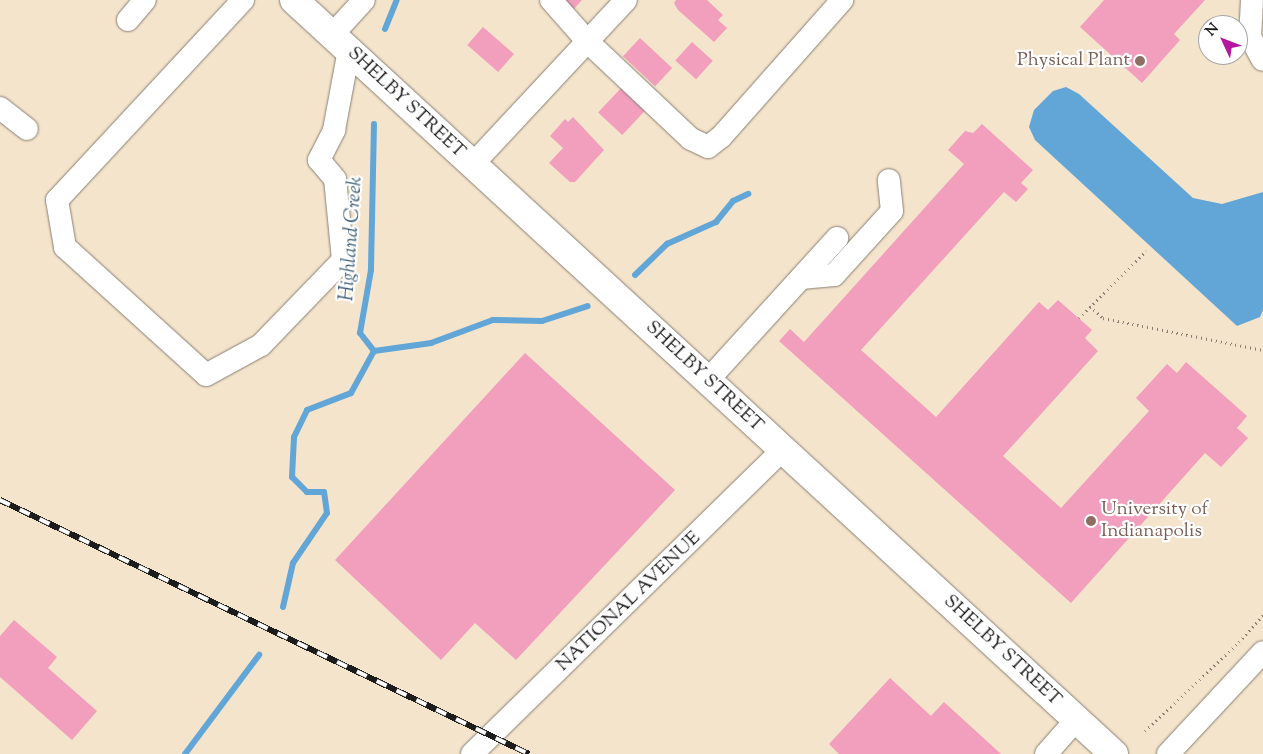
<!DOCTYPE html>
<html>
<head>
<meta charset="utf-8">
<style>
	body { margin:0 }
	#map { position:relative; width:1263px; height:754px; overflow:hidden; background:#f5e4cc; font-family:"Sorts Mill Goudy",serif }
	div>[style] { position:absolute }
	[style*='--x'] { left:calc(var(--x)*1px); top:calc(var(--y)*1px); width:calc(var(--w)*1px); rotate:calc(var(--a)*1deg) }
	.water>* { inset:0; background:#62a6d7 }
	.stream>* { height:6px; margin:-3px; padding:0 3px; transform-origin:3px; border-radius:3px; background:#62a6d7 }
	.building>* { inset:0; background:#f29ebd; transform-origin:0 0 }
	.path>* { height:3px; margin-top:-1.5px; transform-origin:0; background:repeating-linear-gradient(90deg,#888074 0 1px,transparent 0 5px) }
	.roads { filter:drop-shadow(0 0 1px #888074) drop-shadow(0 0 1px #888074) }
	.minor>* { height:22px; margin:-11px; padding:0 11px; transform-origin:11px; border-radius:11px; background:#fff }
	.major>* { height:28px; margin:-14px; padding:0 14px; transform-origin:14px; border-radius:14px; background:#fff }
	.rail>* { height:5.5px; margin-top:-2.75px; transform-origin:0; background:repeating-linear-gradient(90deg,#fff 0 11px,#1c1c1c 0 22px); box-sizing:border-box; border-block:1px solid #1c1c1c }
	.dots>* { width:14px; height:14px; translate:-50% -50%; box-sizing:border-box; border:2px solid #fff; border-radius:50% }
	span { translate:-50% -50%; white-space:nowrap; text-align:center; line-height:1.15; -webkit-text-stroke:4.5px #fff; paint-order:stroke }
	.education-label { font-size:19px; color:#785e54 }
	.right { translate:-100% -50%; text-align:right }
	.left { translate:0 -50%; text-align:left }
	.street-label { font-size:19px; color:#1c1c1c }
	.water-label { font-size:20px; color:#3f617a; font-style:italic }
	.north { position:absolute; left:1198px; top:15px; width:50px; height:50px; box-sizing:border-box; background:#fff; border:1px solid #a4a4a4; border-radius:50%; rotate:313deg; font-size:14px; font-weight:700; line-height:20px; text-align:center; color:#1c1c1c }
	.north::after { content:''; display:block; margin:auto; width:18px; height:22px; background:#b5179e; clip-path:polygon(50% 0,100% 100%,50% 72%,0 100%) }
</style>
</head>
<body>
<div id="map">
	<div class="water">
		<div style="clip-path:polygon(1066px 87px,1079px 94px,1193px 198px,1222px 204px,1263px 192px,1263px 310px,1260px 317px,1237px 326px,1035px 140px,1029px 127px,1034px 110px,1053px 91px)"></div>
	</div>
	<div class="stream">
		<div style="--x:385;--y:29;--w:31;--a:-68"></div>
		<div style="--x:374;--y:124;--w:146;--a:91.2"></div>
		<div style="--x:371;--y:270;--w:64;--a:99.9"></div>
		<div style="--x:360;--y:333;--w:23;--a:52"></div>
		<div style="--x:635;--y:275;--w:45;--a:-44.1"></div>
		<div style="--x:667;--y:244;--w:54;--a:-24.2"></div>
		<div style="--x:716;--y:222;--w:27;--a:-51"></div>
		<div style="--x:733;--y:201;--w:17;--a:-25"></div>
		<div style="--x:374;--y:351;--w:58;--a:-8"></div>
		<div style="--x:431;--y:343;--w:66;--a:-20.4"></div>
		<div style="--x:493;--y:320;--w:49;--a:1.2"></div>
		<div style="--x:542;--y:321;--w:48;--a:-18.1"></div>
		<div style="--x:283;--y:607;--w:45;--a:-77.2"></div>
		<div style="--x:293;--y:563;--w:60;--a:-55.8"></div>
		<div style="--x:327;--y:513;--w:21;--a:-98"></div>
		<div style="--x:324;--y:492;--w:17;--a:180"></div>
		<div style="--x:307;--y:492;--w:21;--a:-135"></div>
		<div style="--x:292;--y:477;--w:40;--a:-87.1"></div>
		<div style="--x:294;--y:437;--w:30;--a:-64"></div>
		<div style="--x:307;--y:410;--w:47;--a:-21.1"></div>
		<div style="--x:351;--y:393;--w:48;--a:-61.3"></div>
		<div style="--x:185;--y:754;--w:124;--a:-53.2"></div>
	</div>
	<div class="building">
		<div style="clip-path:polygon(557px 0,582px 0,572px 11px)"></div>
		<div style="clip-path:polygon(676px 0,707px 0,723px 15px,718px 20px,727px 28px,714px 42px,678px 10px,674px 3px)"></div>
		<div style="clip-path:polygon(1104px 0,1205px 0,1174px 34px,1180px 40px,1142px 83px,1080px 27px)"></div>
		<div style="left:483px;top:27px;width:41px;height:24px;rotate:41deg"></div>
		<div style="left:640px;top:38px;width:44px;height:25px;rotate:43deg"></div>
		<div style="left:692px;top:42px;width:28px;height:25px;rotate:42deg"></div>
		<div style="left:622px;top:87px;width:33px;height:35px;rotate:43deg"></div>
		<div style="clip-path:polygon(573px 117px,604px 150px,575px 182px,570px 182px,549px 163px,563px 148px,550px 136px,565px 119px,568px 122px)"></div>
		<div style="clip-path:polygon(982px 124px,1033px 170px,1021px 183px,1028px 189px,1016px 202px,1004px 192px,861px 350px,936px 417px,1039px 302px,1048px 310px,1058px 300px,1092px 330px,1085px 338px,1098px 351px,1003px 456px,1061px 508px,1149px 411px,1136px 398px,1167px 364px,1177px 373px,1186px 362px,1247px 416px,1237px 428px,1248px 438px,1221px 467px,1205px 453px,1071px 603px,779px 341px,790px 329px,804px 342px,964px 164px,948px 150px,965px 131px,973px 133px)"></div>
		<div style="clip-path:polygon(525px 353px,675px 490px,516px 660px,475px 623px,441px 660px,335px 560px)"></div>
		<div style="clip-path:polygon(14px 620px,57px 657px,48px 668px,97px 711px,72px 740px,0 677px,0 636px)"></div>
		<div style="clip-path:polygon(890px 678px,931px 716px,944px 702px,1001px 754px,839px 754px,829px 744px)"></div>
	</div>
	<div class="path">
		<div style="--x:1090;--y:306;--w:18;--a:43"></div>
		<div style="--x:1103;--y:318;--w:163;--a:11.3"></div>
		<div style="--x:1079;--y:318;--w:95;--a:-45"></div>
		<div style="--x:1145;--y:731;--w:129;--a:-43.4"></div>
		<div style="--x:1239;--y:642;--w:36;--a:-48"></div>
	</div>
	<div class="roads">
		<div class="minor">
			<div style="--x:243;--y:0;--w:273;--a:132.9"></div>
			<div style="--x:57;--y:200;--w:48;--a:80.3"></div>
			<div style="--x:65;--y:247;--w:190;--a:42.2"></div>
			<div style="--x:206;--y:375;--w:63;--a:-28.6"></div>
			<div style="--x:261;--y:345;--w:118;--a:-46"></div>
			<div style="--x:343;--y:260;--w:81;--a:-95.6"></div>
			<div style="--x:335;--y:179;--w:25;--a:-130"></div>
			<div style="--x:319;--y:160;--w:34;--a:-63"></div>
			<div style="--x:334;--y:130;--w:81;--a:-79.4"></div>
			<div style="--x:551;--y:0;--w:56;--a:48.6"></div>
			<div style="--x:588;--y:42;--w:141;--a:43.3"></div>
			<div style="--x:691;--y:139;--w:19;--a:25"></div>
			<div style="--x:708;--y:147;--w:16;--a:-38"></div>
			<div style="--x:721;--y:137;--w:183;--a:-48.5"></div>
			<div style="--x:1252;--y:0;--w:37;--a:93"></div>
			<div style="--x:1250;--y:37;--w:26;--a:61"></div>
			<div style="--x:128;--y:20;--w:26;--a:-50"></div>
			<div style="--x:332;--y:35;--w:47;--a:-47.6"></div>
			<div style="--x:0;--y:108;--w:34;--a:38"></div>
			<div style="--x:473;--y:164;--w:224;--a:-47"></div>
			<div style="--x:801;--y:278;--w:33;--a:-5"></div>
			<div style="--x:834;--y:275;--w:86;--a:-47.8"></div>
			<div style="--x:892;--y:211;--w:31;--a:-96"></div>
			<div style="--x:708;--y:380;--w:192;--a:-47.7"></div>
			<div style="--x:472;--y:754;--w:436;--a:-44.4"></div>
			<div style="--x:1046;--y:754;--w:45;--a:-48.6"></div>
			<div style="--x:1168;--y:754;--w:139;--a:-47"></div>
		</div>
		<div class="major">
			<div style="--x:294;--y:0;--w:1114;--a:42.6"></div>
		</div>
	</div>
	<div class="rail">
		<div style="--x:0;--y:500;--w:587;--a:25.65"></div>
	</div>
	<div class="dots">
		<div style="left:1140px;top:61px;background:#8d6e63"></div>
		<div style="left:1091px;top:521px;background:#8d6e63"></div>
	</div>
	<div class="education-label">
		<span class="right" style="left:1130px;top:61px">Physical Plant</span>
		<span class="left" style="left:1101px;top:521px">University of<br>Indianapolis</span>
	</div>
	<div class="street-label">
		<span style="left:406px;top:103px;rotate:43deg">SHELBY STREET</span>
		<span style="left:704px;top:377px;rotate:43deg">SHELBY STREET</span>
		<span style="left:629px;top:602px;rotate:-44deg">NATIONAL AVENUE</span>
		<span style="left:1002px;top:651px;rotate:43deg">SHELBY STREET</span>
	</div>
	<div class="water-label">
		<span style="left:352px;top:239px;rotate:-86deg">Highland Creek</span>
	</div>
	<div class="north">N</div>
</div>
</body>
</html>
